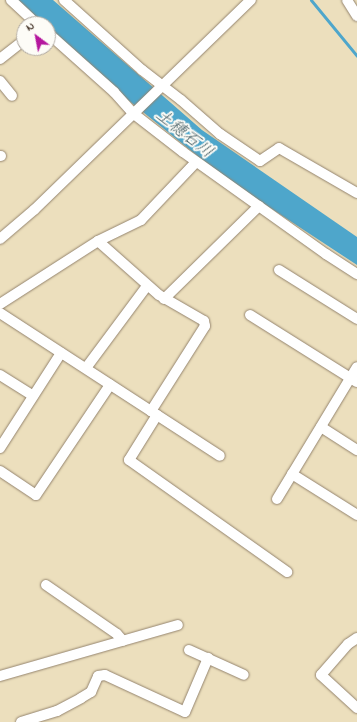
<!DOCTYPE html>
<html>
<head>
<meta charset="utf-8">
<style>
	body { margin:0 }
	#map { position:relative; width:357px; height:722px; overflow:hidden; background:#ecdfbd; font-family:"Indie Flower","Klee One",sans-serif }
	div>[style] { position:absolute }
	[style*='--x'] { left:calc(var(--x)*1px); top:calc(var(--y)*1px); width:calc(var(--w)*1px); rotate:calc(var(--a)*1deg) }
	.water>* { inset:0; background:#4ea6cb }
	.stream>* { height:3px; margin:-1.5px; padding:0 1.5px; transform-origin:1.5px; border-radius:1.5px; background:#4ea6cb }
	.roads { filter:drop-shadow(0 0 1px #94846e) drop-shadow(0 0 1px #94846e) }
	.street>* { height:10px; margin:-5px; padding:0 5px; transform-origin:5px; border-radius:5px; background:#fff }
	span { translate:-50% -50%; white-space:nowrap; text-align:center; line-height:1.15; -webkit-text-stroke:4px #fdfcf7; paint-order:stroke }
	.water-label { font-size:17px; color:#435c63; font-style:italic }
	.north { position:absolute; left:16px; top:16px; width:40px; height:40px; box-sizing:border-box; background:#fdfcf7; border:1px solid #afa8a0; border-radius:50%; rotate:328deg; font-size:11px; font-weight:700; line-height:16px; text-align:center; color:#3b2a1e }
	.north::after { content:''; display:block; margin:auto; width:14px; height:18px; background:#b5179e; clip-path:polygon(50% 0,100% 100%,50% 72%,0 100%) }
</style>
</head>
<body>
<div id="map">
	<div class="water">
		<div style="clip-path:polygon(18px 0,53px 0,202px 130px,357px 237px,357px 265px,249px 194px,200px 158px,128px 100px,48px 28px,48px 24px,44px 24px)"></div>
	</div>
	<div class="stream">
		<div style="--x:311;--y:0;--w:72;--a:50.6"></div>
	</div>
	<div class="roads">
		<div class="street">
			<div style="--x:11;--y:0;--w:35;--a:43"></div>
			<div style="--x:64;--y:0;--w:105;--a:41.9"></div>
			<div style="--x:142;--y:70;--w:49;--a:37.6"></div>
			<div style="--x:181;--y:100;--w:52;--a:41.1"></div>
			<div style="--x:220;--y:134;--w:48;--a:34"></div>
			<div style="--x:260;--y:161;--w:23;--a:-34"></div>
			<div style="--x:279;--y:148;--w:90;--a:30"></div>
			<div style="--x:347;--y:0;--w:19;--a:58"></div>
			<div style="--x:48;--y:33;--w:89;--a:41.8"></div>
			<div style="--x:114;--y:92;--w:30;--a:48"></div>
			<div style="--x:134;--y:114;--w:62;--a:37.8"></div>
			<div style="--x:183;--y:152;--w:176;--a:35.5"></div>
			<div style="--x:326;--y:254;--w:37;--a:33"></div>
			<div style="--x:0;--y:59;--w:31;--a:-38"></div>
			<div style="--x:0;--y:81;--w:19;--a:51"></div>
			<div style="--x:0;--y:156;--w:1;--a:0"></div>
			<div style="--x:0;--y:239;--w:45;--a:-40.5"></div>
			<div style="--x:34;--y:210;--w:302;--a:-44.1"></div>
			<div style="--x:98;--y:241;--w:48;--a:-26"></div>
			<div style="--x:141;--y:220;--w:80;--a:-46.5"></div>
			<div style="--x:279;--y:270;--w:92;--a:32.1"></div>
			<div style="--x:164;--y:299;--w:133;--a:-44.4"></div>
			<div style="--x:0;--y:304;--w:117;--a:-32.7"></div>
			<div style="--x:98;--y:241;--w:81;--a:41.5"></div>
			<div style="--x:159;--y:295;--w:52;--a:30"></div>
			<div style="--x:204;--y:321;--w:5;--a:79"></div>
			<div style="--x:205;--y:326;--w:101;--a:122.4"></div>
			<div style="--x:0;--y:313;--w:262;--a:33"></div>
			<div style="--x:250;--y:315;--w:126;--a:32.1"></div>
			<div style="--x:86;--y:368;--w:102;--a:-53.4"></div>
			<div style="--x:0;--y:375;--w:39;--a:32"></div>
			<div style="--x:157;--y:415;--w:53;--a:121.9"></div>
			<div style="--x:129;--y:460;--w:194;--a:35.3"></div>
			<div style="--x:321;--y:427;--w:43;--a:32.6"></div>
			<div style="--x:0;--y:448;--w:113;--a:-57.3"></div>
			<div style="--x:0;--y:471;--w:43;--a:33.7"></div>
			<div style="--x:36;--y:495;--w:133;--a:-56.1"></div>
			<div style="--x:292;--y:474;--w:77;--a:32.2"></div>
			<div style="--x:277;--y:499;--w:154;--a:-58.8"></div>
			<div style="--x:46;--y:585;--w:86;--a:34.6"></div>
			<div style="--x:117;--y:634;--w:9;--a:49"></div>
			<div style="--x:357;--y:638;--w:11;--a:146"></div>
			<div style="--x:348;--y:644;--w:41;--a:131.1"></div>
			<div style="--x:321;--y:675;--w:49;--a:42.5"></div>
			<div style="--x:189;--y:650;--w:60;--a:24.4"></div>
			<div style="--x:0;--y:676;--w:185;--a:-16"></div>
			<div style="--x:21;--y:722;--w:38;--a:-17"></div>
			<div style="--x:57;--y:711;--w:27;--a:-28"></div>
			<div style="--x:81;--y:698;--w:12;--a:-31"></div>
			<div style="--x:91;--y:692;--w:17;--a:-66"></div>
			<div style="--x:98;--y:676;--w:7;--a:-8"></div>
			<div style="--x:105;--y:675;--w:88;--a:24.8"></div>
			<div style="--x:185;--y:712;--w:59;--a:-66.9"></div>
		</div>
	</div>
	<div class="water-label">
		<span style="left:184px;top:134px;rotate:38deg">土穂石川</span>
	</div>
	<div class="north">N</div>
</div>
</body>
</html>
